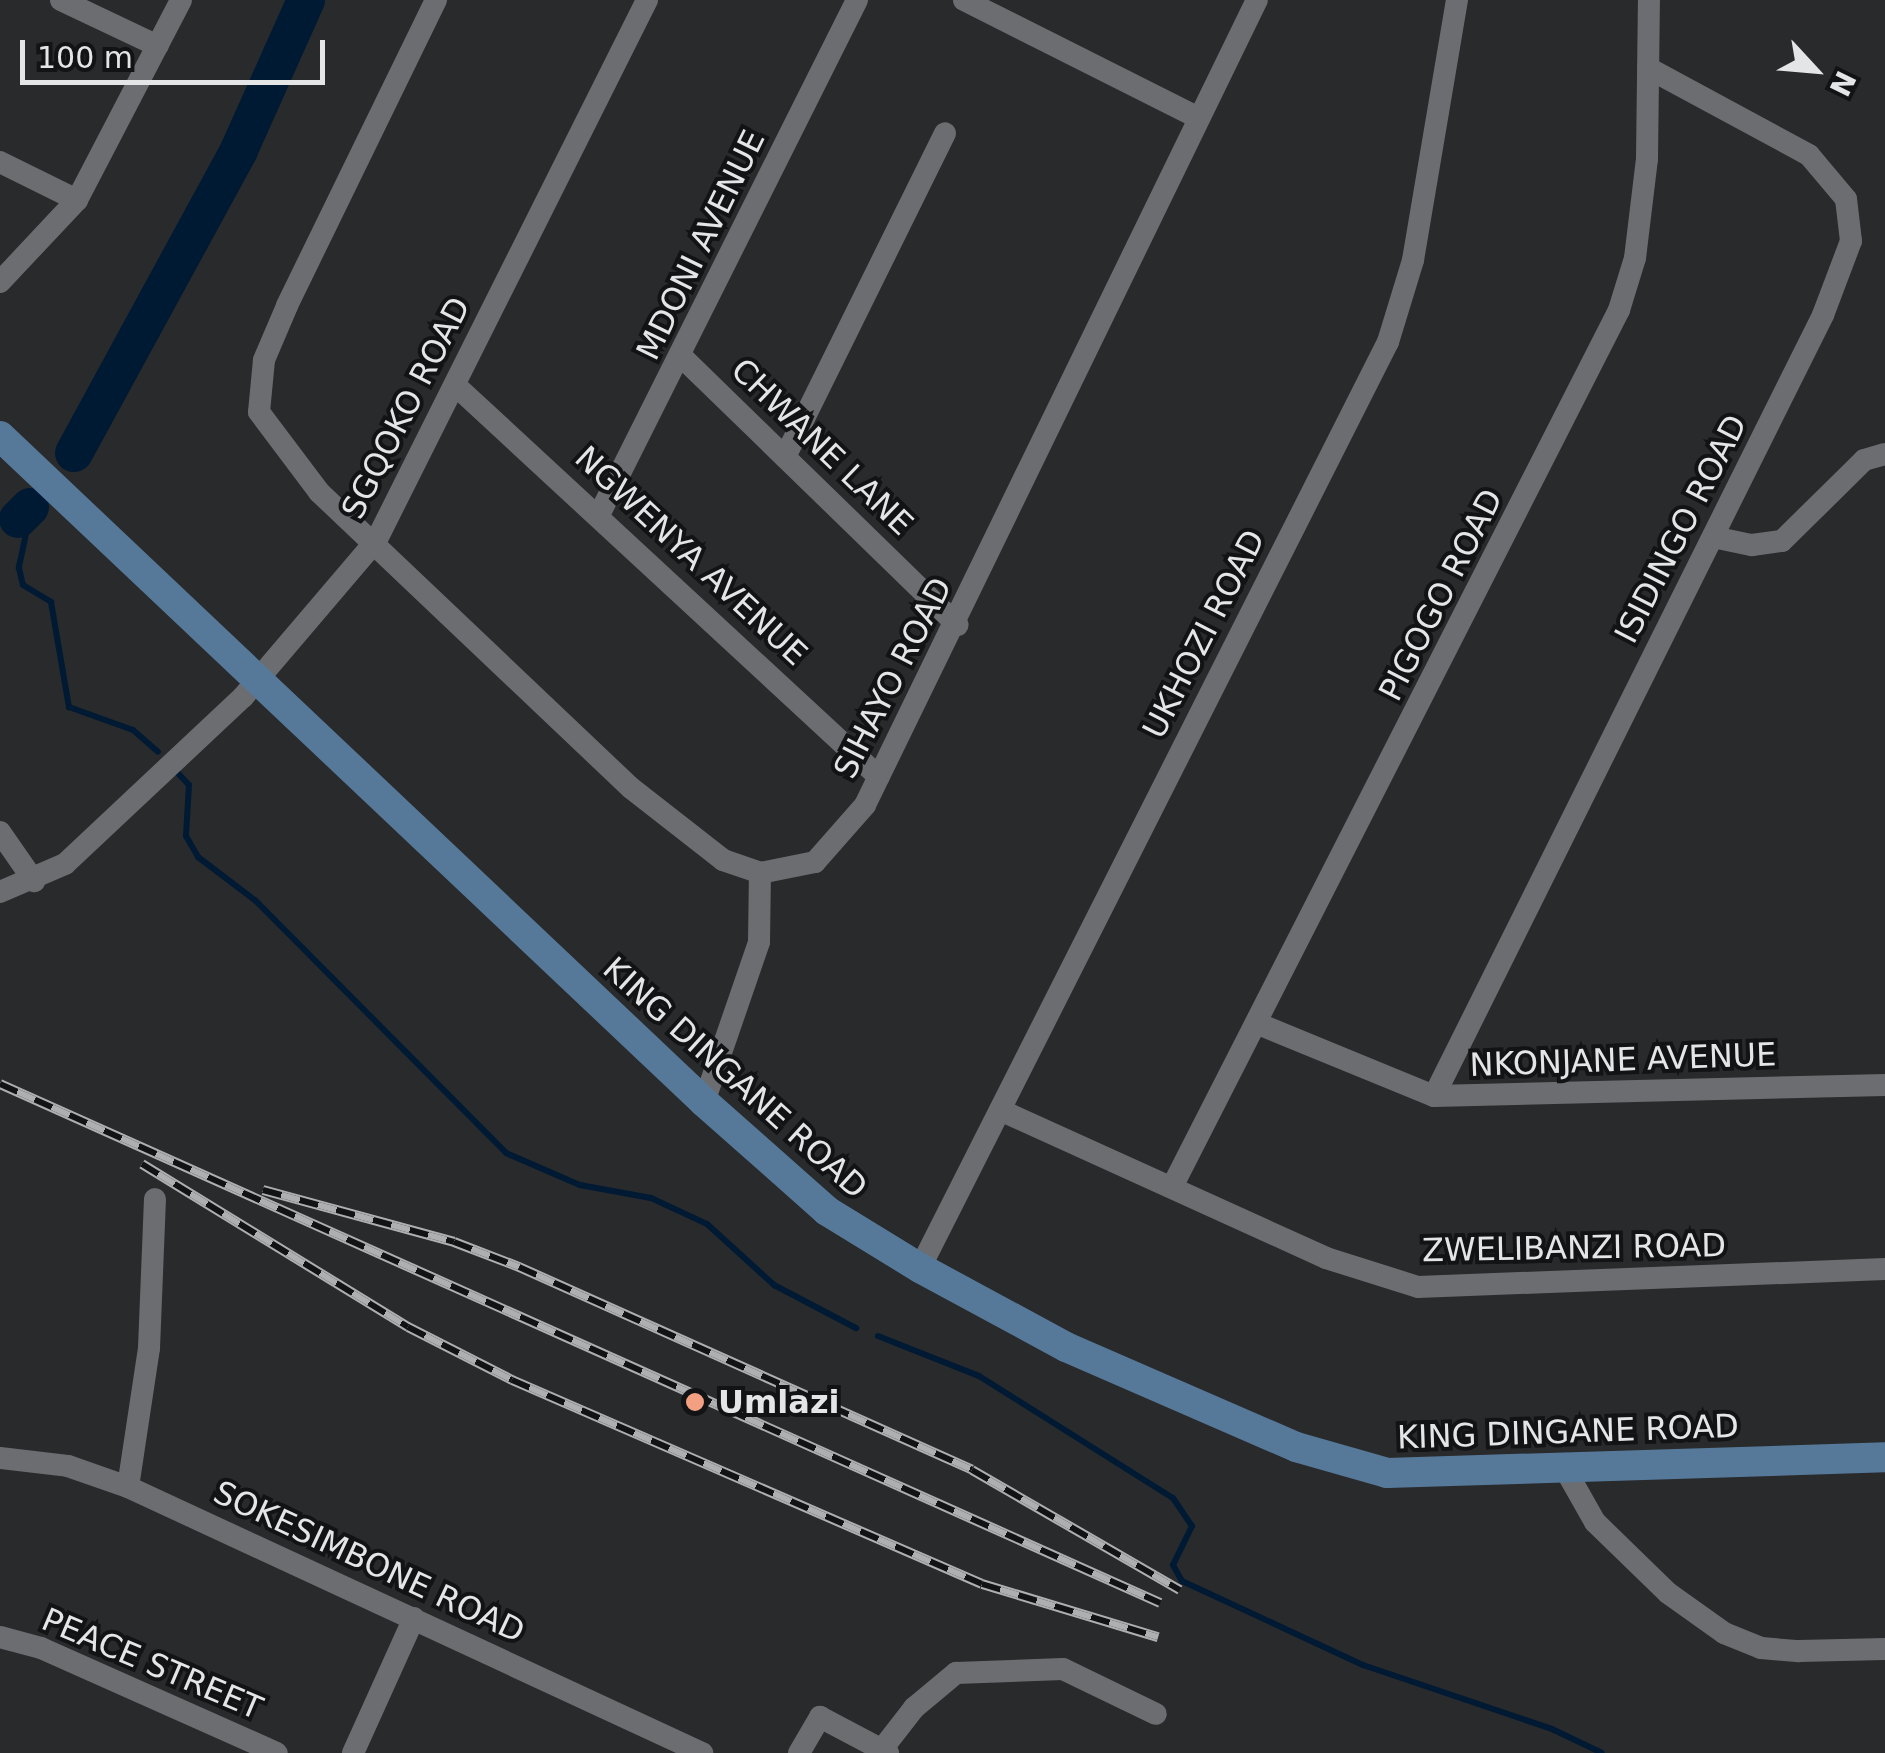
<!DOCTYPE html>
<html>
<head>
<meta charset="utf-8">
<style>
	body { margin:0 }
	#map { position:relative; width:1885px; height:1753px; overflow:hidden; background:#292a2c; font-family:"DejaVu Sans",sans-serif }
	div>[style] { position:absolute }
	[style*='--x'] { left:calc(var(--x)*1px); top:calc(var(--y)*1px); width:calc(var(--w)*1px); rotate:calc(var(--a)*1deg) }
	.stream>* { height:6px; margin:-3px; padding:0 3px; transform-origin:3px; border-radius:3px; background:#011a34 }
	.river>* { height:38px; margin:-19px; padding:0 19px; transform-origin:19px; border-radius:19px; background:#011a34 }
	.street>* { height:22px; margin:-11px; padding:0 11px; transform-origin:11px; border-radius:11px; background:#6b6d70 }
	.secondary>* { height:30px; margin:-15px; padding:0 15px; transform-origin:15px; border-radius:15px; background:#56799a }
	.rail>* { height:10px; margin-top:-5px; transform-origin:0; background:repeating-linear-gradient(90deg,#121314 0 19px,#aeafb1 0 38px); box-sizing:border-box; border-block:2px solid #aeafb1 }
	.dots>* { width:28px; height:28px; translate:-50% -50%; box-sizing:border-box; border:5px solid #121314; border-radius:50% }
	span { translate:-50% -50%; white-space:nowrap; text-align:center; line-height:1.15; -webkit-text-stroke:8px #121314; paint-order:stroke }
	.street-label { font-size:32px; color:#e4e5e6 }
	.poi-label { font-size:32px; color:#e4e5e6; font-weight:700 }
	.left { translate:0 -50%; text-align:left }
	.north { position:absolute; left:1765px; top:20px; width:100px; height:100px; -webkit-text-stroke:8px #121314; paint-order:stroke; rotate:116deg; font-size:28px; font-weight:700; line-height:40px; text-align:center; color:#e4e5e6 }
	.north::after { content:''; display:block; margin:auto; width:35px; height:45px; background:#e4e5e6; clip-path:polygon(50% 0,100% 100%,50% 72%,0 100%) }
	.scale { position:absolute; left:20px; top:40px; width:305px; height:45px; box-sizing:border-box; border:5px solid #e4e5e6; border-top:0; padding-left:12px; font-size:30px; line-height:35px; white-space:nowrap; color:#e4e5e6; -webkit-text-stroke:8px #121314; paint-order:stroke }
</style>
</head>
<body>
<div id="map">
	<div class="stream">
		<div style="--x:0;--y:518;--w:18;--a:3"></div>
		<div style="--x:18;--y:519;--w:13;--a:48"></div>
		<div style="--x:27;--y:529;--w:40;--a:102"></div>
		<div style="--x:19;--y:568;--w:17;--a:77"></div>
		<div style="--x:23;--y:585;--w:33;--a:31"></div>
		<div style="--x:51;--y:602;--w:107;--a:80.3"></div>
		<div style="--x:69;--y:707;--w:68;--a:19.8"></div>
		<div style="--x:133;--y:730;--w:33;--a:41"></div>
		<div style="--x:176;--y:771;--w:19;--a:47"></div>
		<div style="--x:189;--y:785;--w:51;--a:93.4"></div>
		<div style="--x:186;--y:836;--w:24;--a:60"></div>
		<div style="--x:198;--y:857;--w:73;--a:37.2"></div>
		<div style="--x:256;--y:901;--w:355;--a:45.2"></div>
		<div style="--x:506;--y:1153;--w:81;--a:23.4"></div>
		<div style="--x:580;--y:1185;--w:72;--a:10.4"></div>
		<div style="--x:651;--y:1198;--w:62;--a:24.9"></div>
		<div style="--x:707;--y:1224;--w:91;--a:42.3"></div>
		<div style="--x:774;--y:1285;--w:93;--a:27.7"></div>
		<div style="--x:878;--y:1336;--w:109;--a:21.6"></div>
		<div style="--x:979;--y:1376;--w:229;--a:32.2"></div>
		<div style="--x:1173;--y:1498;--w:34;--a:56"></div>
		<div style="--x:1192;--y:1526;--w:43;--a:116"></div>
		<div style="--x:1173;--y:1565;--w:18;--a:61"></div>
		<div style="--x:1182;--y:1581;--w:200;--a:24.9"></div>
		<div style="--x:1363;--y:1665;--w:200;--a:18.7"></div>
		<div style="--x:1552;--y:1729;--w:55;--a:25.6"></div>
	</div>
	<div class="river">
		<div style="--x:74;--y:453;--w:345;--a:-61.4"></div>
		<div style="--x:239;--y:150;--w:164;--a:-65.9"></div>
		<div style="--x:18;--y:519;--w:17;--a:-45"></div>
	</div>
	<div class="street">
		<div style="--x:61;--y:0;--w:107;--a:25.4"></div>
		<div style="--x:436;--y:0;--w:340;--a:116"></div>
		<div style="--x:287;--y:306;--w:59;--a:113.1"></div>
		<div style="--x:264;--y:360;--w:52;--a:95.5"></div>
		<div style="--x:259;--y:412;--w:100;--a:53.1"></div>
		<div style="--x:319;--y:492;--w:430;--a:43.5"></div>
		<div style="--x:631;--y:788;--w:117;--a:38"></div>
		<div style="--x:723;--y:860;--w:39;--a:19"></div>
		<div style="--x:760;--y:873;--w:56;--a:-11.3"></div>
		<div style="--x:815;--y:862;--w:76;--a:-48.7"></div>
		<div style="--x:865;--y:805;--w:895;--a:-64.04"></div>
		<div style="--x:964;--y:0;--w:263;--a:26.7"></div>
		<div style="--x:0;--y:162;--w:86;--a:26.3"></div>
		<div style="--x:0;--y:282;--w:112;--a:-46.8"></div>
		<div style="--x:77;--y:200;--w:225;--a:-62.5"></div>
		<div style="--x:683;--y:358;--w:383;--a:44.2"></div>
		<div style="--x:455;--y:385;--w:577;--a:42.75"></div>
		<div style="--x:785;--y:457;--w:361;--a:-63.7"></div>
		<div style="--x:599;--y:515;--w:576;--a:-63.39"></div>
		<div style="--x:1713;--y:537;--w:40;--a:12"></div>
		<div style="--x:1752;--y:545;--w:30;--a:-8"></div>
		<div style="--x:1782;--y:541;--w:115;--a:-44.6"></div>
		<div style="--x:1864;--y:460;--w:22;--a:-16"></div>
		<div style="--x:0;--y:832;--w:60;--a:55.2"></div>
		<div style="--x:0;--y:892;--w:71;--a:-23.3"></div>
		<div style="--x:65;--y:864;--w:244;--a:-43.2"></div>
		<div style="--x:243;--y:697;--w:205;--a:-49.6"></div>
		<div style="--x:376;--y:541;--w:605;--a:-63.39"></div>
		<div style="--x:1256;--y:1023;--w:192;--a:22.3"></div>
		<div style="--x:1434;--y:1096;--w:451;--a:-1.4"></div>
		<div style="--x:1434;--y:1096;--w:873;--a:-63.52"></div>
		<div style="--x:1823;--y:315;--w:79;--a:-69.3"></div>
		<div style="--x:1851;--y:241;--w:42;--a:-96.8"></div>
		<div style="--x:1846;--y:199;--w:57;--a:-130.1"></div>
		<div style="--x:1809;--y:155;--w:183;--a:-151.6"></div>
		<div style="--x:704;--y:1102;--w:169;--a:-71"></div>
		<div style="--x:759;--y:942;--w:69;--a:-89.2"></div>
		<div style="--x:1000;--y:1110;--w:358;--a:24.4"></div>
		<div style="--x:1326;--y:1258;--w:96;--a:17.5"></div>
		<div style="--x:1418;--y:1287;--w:467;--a:-2.2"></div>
		<div style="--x:1172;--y:1187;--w:984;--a:-62.99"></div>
		<div style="--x:1619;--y:310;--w:54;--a:-72.9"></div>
		<div style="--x:1635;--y:258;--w:100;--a:-83.1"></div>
		<div style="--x:1647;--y:159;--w:159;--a:-89.3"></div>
		<div style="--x:920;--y:1268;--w:1038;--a:-63.19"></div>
		<div style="--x:1388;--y:342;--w:86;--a:-73"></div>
		<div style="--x:1413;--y:260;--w:264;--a:-80.4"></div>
		<div style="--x:0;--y:1458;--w:68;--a:6.7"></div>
		<div style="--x:68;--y:1466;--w:64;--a:19.3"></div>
		<div style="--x:128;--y:1487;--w:633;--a:24.86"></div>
		<div style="--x:1565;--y:1469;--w:61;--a:60.5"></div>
		<div style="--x:1595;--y:1522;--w:102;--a:44.2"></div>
		<div style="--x:1668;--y:1593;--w:69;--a:35.5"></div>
		<div style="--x:1724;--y:1633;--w:40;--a:22"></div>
		<div style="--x:1761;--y:1648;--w:38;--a:5"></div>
		<div style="--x:1799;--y:1651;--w:86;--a:-1.3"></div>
		<div style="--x:128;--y:1487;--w:141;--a:-81.4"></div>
		<div style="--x:149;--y:1348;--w:149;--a:-87.7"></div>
		<div style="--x:0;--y:1637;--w:42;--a:15"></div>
		<div style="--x:41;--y:1648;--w:258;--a:24"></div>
		<div style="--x:883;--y:1748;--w:51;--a:-52.2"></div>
		<div style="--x:914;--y:1708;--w:55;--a:-39.8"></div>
		<div style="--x:956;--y:1673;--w:107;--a:-2.1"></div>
		<div style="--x:1063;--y:1669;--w:103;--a:25.8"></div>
		<div style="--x:353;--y:1753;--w:148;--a:-65.7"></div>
		<div style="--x:799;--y:1753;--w:42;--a:-59.7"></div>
		<div style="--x:820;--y:1717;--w:77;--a:27.9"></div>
	</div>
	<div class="secondary">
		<div style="--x:0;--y:436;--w:969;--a:43.41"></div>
		<div style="--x:704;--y:1102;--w:164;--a:41.5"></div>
		<div style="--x:827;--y:1211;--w:109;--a:31.5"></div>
		<div style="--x:920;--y:1268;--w:166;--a:28.4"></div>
		<div style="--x:1066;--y:1347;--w:251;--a:23.5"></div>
		<div style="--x:1296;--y:1447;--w:95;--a:15.9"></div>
		<div style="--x:1387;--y:1473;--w:498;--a:-1.8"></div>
	</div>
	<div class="rail">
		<div style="--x:0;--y:1084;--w:1271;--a:24.1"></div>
		<div style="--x:142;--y:1164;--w:312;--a:31.5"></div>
		<div style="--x:408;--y:1327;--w:117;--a:27"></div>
		<div style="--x:512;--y:1380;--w:512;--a:23.46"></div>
		<div style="--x:982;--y:1584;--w:184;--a:16.8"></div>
		<div style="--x:263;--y:1190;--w:198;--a:15.2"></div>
		<div style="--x:454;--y:1242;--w:70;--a:21"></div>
		<div style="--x:519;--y:1267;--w:496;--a:24.1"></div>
		<div style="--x:972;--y:1470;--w:240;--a:30"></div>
	</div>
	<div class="dots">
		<div style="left:695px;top:1402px;background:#f2a081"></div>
	</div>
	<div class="street-label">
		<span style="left:701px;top:245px;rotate:-64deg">MDONI AVENUE</span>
		<span style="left:406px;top:408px;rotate:-63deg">SGQOKO ROAD</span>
		<span style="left:822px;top:447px;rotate:44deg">CHWANE LANE</span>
		<span style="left:1681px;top:529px;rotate:-63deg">ISIDINGO ROAD</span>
		<span style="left:691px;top:556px;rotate:43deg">NGWENYA AVENUE</span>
		<span style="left:1441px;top:595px;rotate:-63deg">PIGOGO ROAD</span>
		<span style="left:1204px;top:634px;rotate:-63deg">UKHOZI ROAD</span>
		<span style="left:893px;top:678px;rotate:-63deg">SIHAYO ROAD</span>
		<span style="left:1623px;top:1060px;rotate:-2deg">NKONJANE AVENUE</span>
		<span style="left:735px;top:1078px;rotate:42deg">KING DINGANE ROAD</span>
		<span style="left:1574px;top:1248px;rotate:-1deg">ZWELIBANZI ROAD</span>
		<span style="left:1568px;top:1432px;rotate:-2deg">KING DINGANE ROAD</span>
		<span style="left:369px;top:1562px;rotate:25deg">SOKESIMBONE ROAD</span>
		<span style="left:152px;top:1664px;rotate:23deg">PEACE STREET</span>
	</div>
	<div class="poi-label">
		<span class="left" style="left:718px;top:1402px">Umlazi</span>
	</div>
	<div class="north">N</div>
	<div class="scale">100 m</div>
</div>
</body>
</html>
